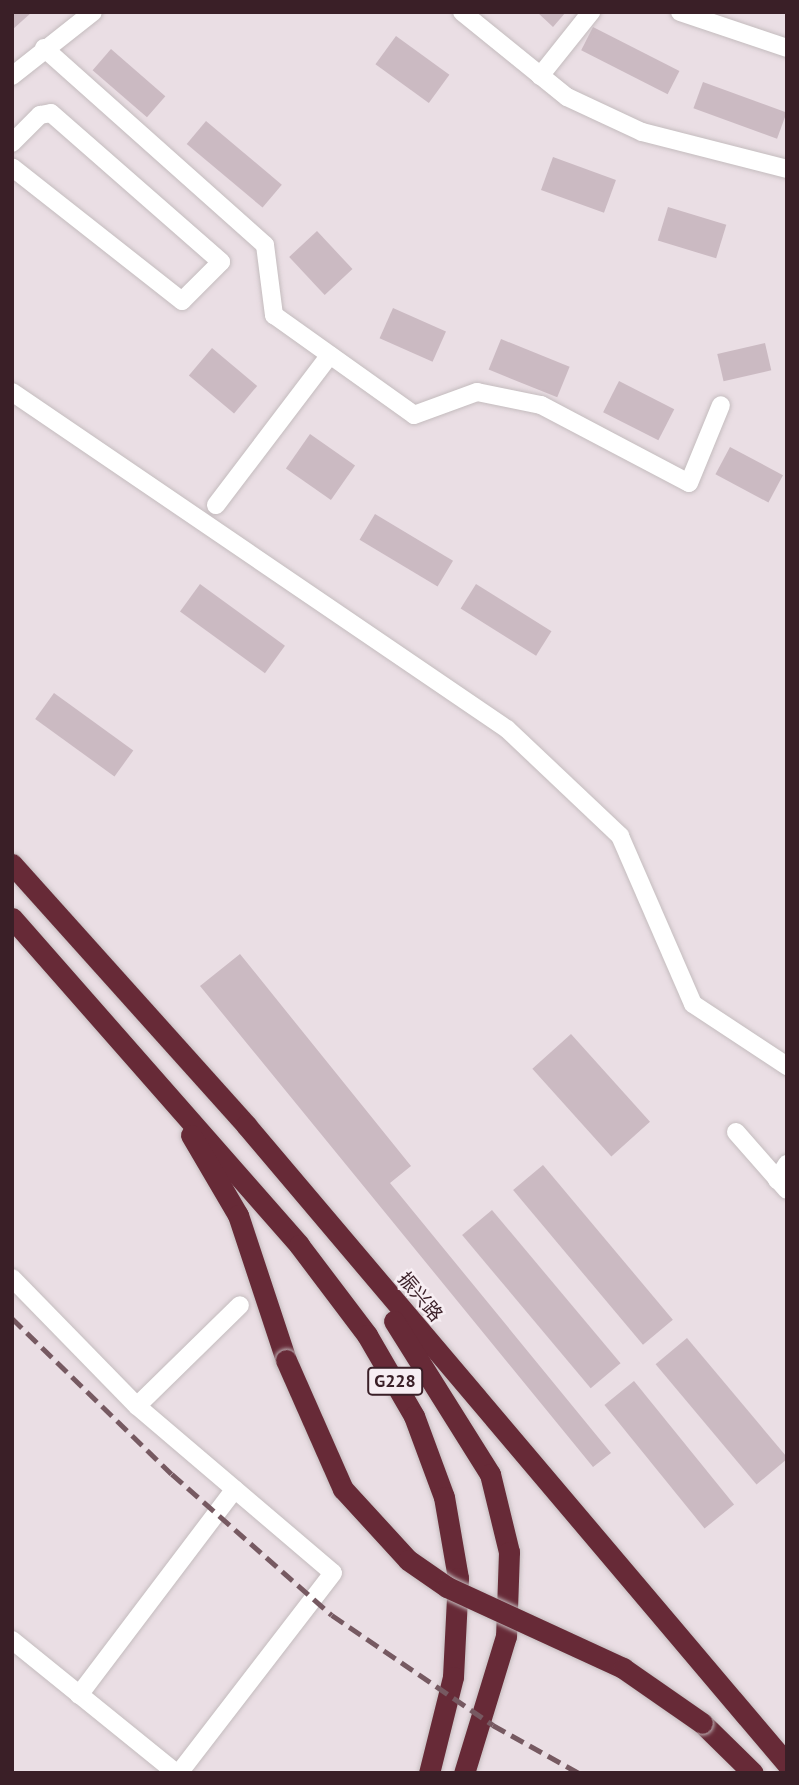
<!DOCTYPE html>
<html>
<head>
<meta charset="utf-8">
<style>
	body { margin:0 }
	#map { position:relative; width:799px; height:1785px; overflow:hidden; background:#eadee4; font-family:"PT Sans","Noto Sans SC",sans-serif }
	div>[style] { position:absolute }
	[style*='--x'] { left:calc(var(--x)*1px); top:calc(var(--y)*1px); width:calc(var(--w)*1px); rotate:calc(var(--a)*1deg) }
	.building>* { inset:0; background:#cbbac2; transform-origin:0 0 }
	.roads { filter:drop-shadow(0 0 2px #c4bcbe) drop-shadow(0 0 2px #c4bcbe) }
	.street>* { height:18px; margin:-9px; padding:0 9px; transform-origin:9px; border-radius:9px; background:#fff }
	.highway>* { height:21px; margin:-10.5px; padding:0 10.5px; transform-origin:10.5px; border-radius:10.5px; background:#672a37 }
	.rail>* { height:4.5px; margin-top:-2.25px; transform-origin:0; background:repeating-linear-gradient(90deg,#765961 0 14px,transparent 0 21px) }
	.bridges { filter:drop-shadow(0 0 2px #c4bcbe) drop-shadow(0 0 2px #c4bcbe) }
	.highway-bridge>* { height:21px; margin:-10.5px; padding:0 10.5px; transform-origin:10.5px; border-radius:10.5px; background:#672a37 }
	span { translate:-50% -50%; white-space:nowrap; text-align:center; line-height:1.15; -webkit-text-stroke:5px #f7eef3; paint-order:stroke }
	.shield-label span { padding:2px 5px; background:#f7eef3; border:2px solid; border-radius:5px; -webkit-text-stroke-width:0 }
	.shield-label { font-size:18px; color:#3a1f27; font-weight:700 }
	.street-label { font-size:19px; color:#3a1f27 }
	.frame { position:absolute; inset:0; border:14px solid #3a1f27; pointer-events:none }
</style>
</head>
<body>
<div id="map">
	<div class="building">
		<div style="clip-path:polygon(12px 12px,32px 12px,12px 30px)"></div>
		<div style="clip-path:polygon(537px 12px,566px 12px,553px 27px)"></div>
		<div style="left:593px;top:27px;width:97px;height:26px;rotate:27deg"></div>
		<div style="left:396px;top:36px;width:66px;height:35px;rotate:36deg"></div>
		<div style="left:111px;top:49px;width:72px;height:28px;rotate:41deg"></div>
		<div style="left:703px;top:82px;width:89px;height:28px;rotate:20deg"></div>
		<div style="left:206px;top:121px;width:99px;height:30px;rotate:40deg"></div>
		<div style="left:553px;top:157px;width:67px;height:35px;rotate:20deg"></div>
		<div style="left:668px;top:207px;width:61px;height:35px;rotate:17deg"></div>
		<div style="left:317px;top:231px;width:52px;height:38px;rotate:47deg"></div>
		<div style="left:393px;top:308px;width:58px;height:33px;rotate:24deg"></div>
		<div style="left:501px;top:339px;width:74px;height:33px;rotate:22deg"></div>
		<div style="left:765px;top:343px;width:28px;height:49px;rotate:77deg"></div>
		<div style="left:212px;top:348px;width:59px;height:36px;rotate:40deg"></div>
		<div style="left:619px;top:381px;width:62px;height:35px;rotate:27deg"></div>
		<div style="left:310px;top:434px;width:55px;height:42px;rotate:35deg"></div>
		<div style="left:730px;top:447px;width:60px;height:31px;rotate:28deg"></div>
		<div style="left:375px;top:514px;width:91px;height:30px;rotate:31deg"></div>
		<div style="left:200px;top:584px;width:105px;height:34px;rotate:36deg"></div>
		<div style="left:476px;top:584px;width:89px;height:29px;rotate:32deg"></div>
		<div style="left:54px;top:693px;width:98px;height:32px;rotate:36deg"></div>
		<div style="clip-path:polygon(240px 954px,411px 1166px,390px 1183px,611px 1453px,593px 1467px,200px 986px)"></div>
		<div style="left:571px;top:1034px;width:118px;height:52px;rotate:48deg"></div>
		<div style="left:543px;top:1165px;width:202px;height:39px;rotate:50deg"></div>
		<div style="left:492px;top:1210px;width:200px;height:39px;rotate:50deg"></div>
		<div style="left:687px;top:1338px;width:157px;height:41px;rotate:50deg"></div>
		<div style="left:634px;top:1381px;width:159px;height:38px;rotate:51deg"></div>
	</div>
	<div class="roads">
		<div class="street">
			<div style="--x:462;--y:12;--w:135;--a:39"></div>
			<div style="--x:567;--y:97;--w:83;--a:25"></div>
			<div style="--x:642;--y:132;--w:150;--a:14.3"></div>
			<div style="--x:680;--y:12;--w:113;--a:18.6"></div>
			<div style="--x:44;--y:48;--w:296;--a:41.7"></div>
			<div style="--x:265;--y:245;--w:71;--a:82.7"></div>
			<div style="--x:274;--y:315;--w:172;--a:35.5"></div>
			<div style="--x:414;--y:415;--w:67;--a:-20.1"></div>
			<div style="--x:477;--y:392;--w:65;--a:11.5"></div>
			<div style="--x:541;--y:405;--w:167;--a:27.8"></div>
			<div style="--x:689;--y:483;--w:84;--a:-67.7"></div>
			<div style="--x:12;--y:76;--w:103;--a:-38.3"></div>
			<div style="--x:540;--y:76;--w:82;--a:-51.4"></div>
			<div style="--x:12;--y:143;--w:40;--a:-45"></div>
			<div style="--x:40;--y:115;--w:11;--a:-10"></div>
			<div style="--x:51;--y:113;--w:226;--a:41.2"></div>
			<div style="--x:221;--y:262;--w:55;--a:135"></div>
			<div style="--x:182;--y:301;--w:216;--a:-141.8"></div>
			<div style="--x:12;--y:392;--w:599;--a:34.25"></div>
			<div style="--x:507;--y:729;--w:156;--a:43.4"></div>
			<div style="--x:620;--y:836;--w:183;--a:66.5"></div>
			<div style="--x:693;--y:1004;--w:113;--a:33.4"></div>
			<div style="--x:216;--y:505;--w:188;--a:-52.8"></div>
			<div style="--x:736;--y:1132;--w:77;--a:48.7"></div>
			<div style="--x:777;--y:1180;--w:19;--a:-58"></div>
			<div style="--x:12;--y:1278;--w:179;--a:45.7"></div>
			<div style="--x:137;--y:1406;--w:257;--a:40.4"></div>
			<div style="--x:333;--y:1573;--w:252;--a:127.6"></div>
			<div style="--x:137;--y:1406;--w:144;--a:-44.4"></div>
			<div style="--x:12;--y:1640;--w:211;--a:39"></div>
			<div style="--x:79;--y:1695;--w:258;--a:-52.9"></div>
		</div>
		<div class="highway">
			<div style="--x:12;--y:864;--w:351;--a:48.1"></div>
			<div style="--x:246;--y:1125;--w:837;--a:49.75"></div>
			<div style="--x:12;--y:918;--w:435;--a:48.7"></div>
			<div style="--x:299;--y:1245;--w:113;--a:52.9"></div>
			<div style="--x:367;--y:1335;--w:94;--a:59.9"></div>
			<div style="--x:414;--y:1416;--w:86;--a:69.7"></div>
			<div style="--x:444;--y:1497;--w:82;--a:80.2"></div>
			<div style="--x:458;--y:1578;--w:99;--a:92.9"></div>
			<div style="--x:453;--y:1677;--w:99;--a:104"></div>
			<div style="--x:191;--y:1135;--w:93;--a:59.6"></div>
			<div style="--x:238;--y:1215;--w:153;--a:71.7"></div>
			<div style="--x:394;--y:1321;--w:181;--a:57.9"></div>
			<div style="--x:490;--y:1474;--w:80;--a:76.3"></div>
			<div style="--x:509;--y:1552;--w:84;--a:92"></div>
			<div style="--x:506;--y:1636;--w:143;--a:107"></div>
			<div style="--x:702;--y:1723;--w:71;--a:44.4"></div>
		</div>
	</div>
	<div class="rail">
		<div style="--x:12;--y:1318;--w:223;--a:44.3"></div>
		<div style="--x:172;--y:1474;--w:213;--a:41.4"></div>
		<div style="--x:332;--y:1615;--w:195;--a:34.3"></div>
		<div style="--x:493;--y:1725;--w:98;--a:29.2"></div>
	</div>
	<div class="bridges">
		<div class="highway-bridge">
			<div style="--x:286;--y:1360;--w:141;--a:66.2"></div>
			<div style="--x:343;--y:1489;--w:96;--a:47.5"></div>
			<div style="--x:408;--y:1560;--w:47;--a:34.7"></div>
			<div style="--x:447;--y:1587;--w:194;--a:24.7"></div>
			<div style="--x:623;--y:1668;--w:96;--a:34.8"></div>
		</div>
	</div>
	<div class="shield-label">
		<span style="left:395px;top:1381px">G228</span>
	</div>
	<div class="street-label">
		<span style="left:420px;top:1297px;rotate:50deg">振兴路</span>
	</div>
	<div class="frame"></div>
</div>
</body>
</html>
